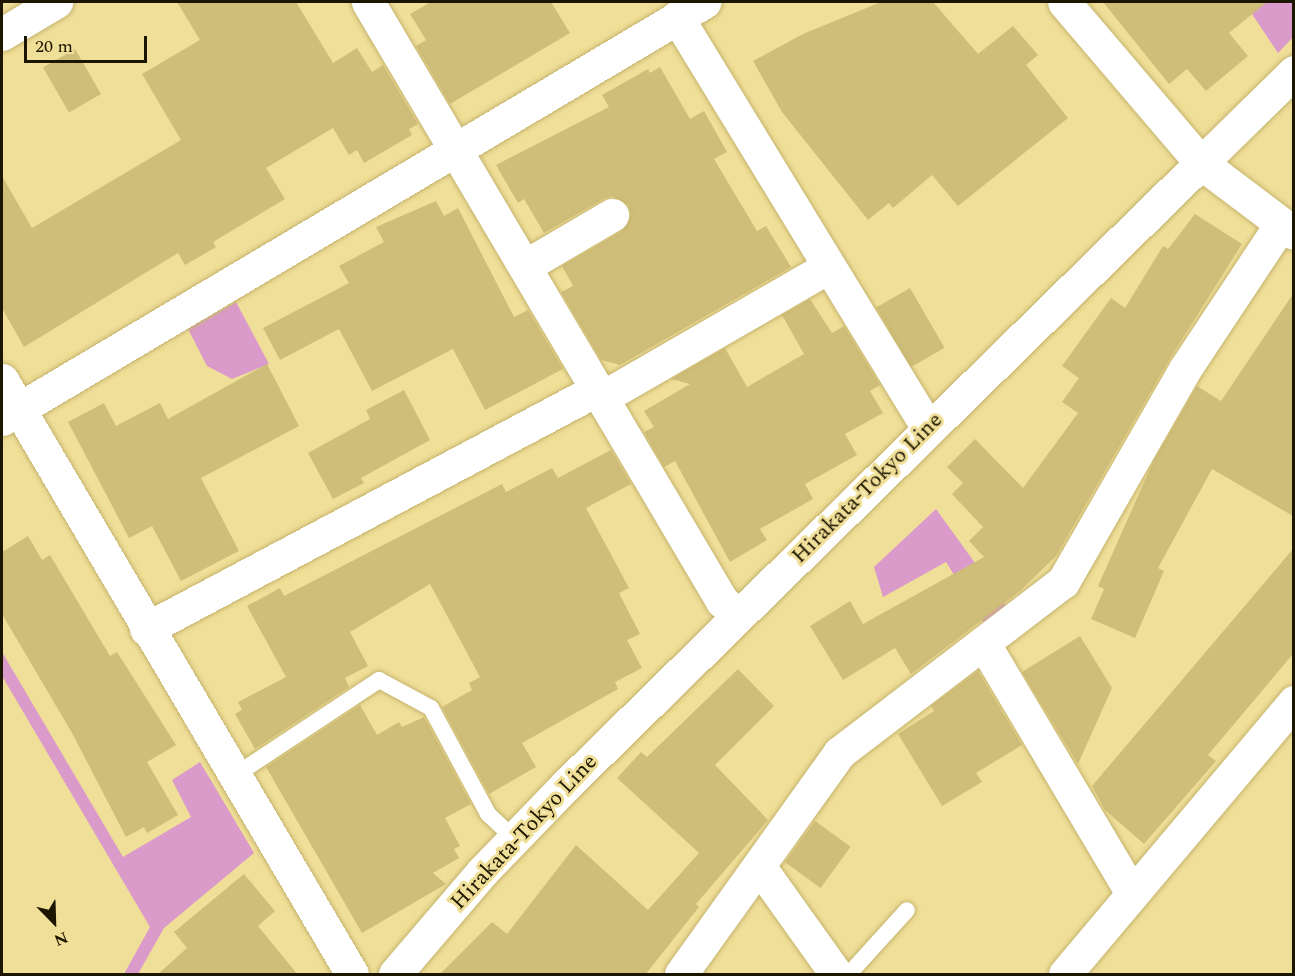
<!DOCTYPE html>
<html>
<head>
<meta charset="utf-8">
<style>
	body { margin:0 }
	#map { position:relative; width:1295px; height:976px; overflow:hidden; background:#f0df98; font-family:Spectral,serif }
	div>[style] { position:absolute }
	[style*='--x'] { left:calc(var(--x)*1px); top:calc(var(--y)*1px); width:calc(var(--w)*1px); rotate:calc(var(--a)*1deg) }
	.green>* { inset:0; background:#da9aca }
	.building>* { inset:0; background:#cfbe79; transform-origin:0 0 }
	.roads { filter:drop-shadow(0 0 2px #c5b46f) drop-shadow(0 0 2px #c5b46f) }
	.lane>* { height:16px; margin:-8px; padding:0 8px; transform-origin:8px; border-radius:8px; background:#fff }
	.street>* { height:33px; margin:-16.5px; padding:0 16.5px; transform-origin:16.5px; border-radius:16.5px; background:#fff }
	.secondary>* { height:33px; margin:-16.5px; padding:0 16.5px; transform-origin:16.5px; border-radius:16.5px; background:#fff }
	span { translate:-50% -50%; white-space:nowrap; text-align:center; line-height:1.15; -webkit-text-stroke:6px #f0df98; paint-order:stroke }
	.street-label { font-size:22px; color:#1c1500 }
	.frame { position:absolute; inset:0; border:3px solid #1c1500; pointer-events:none }
	.north { position:absolute; left:24px; top:892px; width:60px; height:60px; -webkit-text-stroke:4px #f0df98; paint-order:stroke; rotate:157deg; font-size:16px; font-weight:700; line-height:24px; text-align:center; color:#1c1500 }
	.north::after { content:''; display:block; margin:auto; width:21px; height:27px; background:#1c1500; clip-path:polygon(50% 0,100% 100%,50% 72%,0 100%) }
	.scale { position:absolute; left:24px; top:36px; width:123px; height:27px; box-sizing:border-box; border:3px solid #1c1500; border-top:0; padding-left:8px; font-size:18px; line-height:21px; white-space:nowrap; color:#1c1500; -webkit-text-stroke:4px #f0df98; paint-order:stroke }
</style>
</head>
<body>
<div id="map">
	<div class="green">
		<div style="clip-path:polygon(1244px 2px,1293px 2px,1293px 37px,1278px 53px)"></div>
		<div style="clip-path:polygon(236px 302px,269px 364px,232px 379px,207px 366px,188px 329px)"></div>
		<div style="clip-path:polygon(936px 509px,1009px 610px,986px 627px,946px 562px,883px 597px,874px 567px)"></div>
		<div style="clip-path:polygon(2px 652px,123px 857px,191px 817px,172px 780px,200px 762px,254px 853px,164px 928px,138px 974px,124px 974px,150px 927px,2px 676px)"></div>
	</div>
	<div class="building">
		<div style="clip-path:polygon(177px 2px,296px 2px,333px 63px,357px 48px,372px 72px,383px 65px,418px 124px,409px 129px,412px 135px,364px 163px,357px 150px,349px 155px,333px 128px,266px 168px,285px 199px,213px 242px,216px 247px,185px 265px,178px 253px,24px 347px,2px 308px,2px 176px,32px 228px,181px 140px,142px 74px,200px 40px)"></div>
		<div style="clip-path:polygon(431px 2px,551px 2px,570px 33px,450px 104px,416px 46px,426px 40px,410px 14px)"></div>
		<div style="clip-path:polygon(881px 2px,933px 2px,978px 54px,1013px 26px,1038px 55px,1026px 65px,1068px 118px,958px 206px,932px 175px,893px 208px,889px 203px,868px 220px,782px 112px,753px 61px,803px 34px)"></div>
		<div style="clip-path:polygon(1103px 2px,1267px 2px,1229px 33px,1248px 56px,1206px 91px,1187px 69px,1169px 84px)"></div>
		<div style="left:75px;top:49px;width:52px;height:37px;rotate:60deg"></div>
		<div style="clip-path:polygon(660px 67px,690px 119px,704px 111px,727px 152px,714px 159px,757px 231px,766px 226px,791px 267px,620px 365px,601px 360px,561px 292px,573px 286px,562px 266px,622px 231px,631px 215px,628px 205px,612px 196px,603px 199px,544px 233px,524px 199px,518px 203px,496px 165px,609px 107px,602px 95px,648px 69px,650px 73px)"></div>
		<div style="clip-path:polygon(436px 201px,444px 216px,458px 208px,514px 317px,528px 310px,563px 369px,485px 410px,453px 349px,372px 391px,339px 329px,280px 360px,263px 328px,349px 283px,339px 266px,384px 242px,376px 227px)"></div>
		<div style="clip-path:polygon(1195px 214px,1242px 244px,1169px 360px,1056px 556px,1020px 591px,911px 674px,895px 648px,843px 680px,810px 626px,850px 601px,863px 624px,984px 557px,969px 541px,983px 527px,952px 494px,963px 483px,947px 467px,975px 439px,1023px 488px,1078px 413px,1062px 402px,1079px 378px,1062px 366px,1111px 298px,1125px 308px,1163px 246px,1168px 249px)"></div>
		<div style="left:910px;top:288px;width:69px;height:39px;rotate:60deg"></div>
		<div style="clip-path:polygon(1293px 294px,1293px 516px,1212px 469px,1158px 568px,1164px 571px,1135px 638px,1091px 619px,1104px 589px,1098px 586px,1154px 460px,1197px 386px,1221px 401px)"></div>
		<div style="clip-path:polygon(810px 299px,832px 333px,844px 326px,880px 385px,870px 391px,883px 413px,845px 434px,857px 455px,805px 484px,813px 499px,760px 529px,767px 540px,730px 562px,675px 461px,664px 467px,644px 432px,654px 427px,644px 411px,690px 384px,671px 379px,725px 348px,747px 387px,804px 354px,782px 315px)"></div>
		<div style="clip-path:polygon(267px 364px,299px 426px,201px 478px,239px 551px,181px 581px,152px 526px,129px 538px,68px 422px,104px 403px,116px 426px,160px 403px,168px 419px)"></div>
		<div style="clip-path:polygon(404px 390px,430px 440px,361px 478px,364px 483px,333px 499px,308px 453px,370px 419px,366px 410px)"></div>
		<div style="clip-path:polygon(611px 450px,631px 484px,586px 508px,629px 588px,619px 593px,640px 634px,627px 640px,642px 668px,615px 682px,618px 689px,522px 743px,536px 767px,489px 794px,442px 707px,472px 690px,469px 683px,480px 677px,430px 584px,350px 632px,368px 666px,345px 678px,349px 687px,255px 749px,235px 714px,242px 710px,238px 702px,286px 677px,247px 606px,280px 588px,284px 596px,502px 484px,506px 492px,552px 468px,558px 478px)"></div>
		<div style="clip-path:polygon(28px 536px,42px 560px,50px 555px,110px 656px,117px 652px,176px 745px,147px 762px,178px 815px,147px 833px,144px 827px,126px 837px,72px 733px,2px 614px,2px 552px)"></div>
		<div style="clip-path:polygon(1293px 549px,1293px 654px,1208px 755px,1216px 761px,1144px 844px,1105px 810px,1092px 786px)"></div>
		<div style="clip-path:polygon(1080px 636px,1112px 688px,1078px 764px,1022px 672px)"></div>
		<div style="clip-path:polygon(738px 669px,774px 706px,715px 765px,768px 820px,696px 904px,699px 907px,645px 975px,439px 975px,492px 922px,507px 934px,576px 845px,648px 910px,699px 853px,617px 778px,641px 752px,647px 757px)"></div>
		<div style="clip-path:polygon(978px 671px,1022px 745px,976px 773px,982px 782px,942px 806px,898px 734px,934px 711px,931px 706px)"></div>
		<div style="clip-path:polygon(360px 705px,377px 735px,399px 722px,402px 727px,424px 717px,471px 804px,445px 818px,460px 846px,454px 849px,459px 858px,433px 873px,446px 884px,362px 933px,266px 767px)"></div>
		<div style="left:815px;top:821px;width:44px;height:51px;rotate:36deg"></div>
		<div style="clip-path:polygon(244px 874px,275px 911px,258px 926px,298px 975px,157px 975px,187px 948px,174px 932px)"></div>
	</div>
	<div class="roads">
		<div class="lane">
			<div style="--x:234;--y:776;--w:174;--a:-33.5"></div>
			<div style="--x:379;--y:680;--w:59;--a:28.3"></div>
			<div style="--x:431;--y:708;--w:120;--a:61.7"></div>
			<div style="--x:488;--y:814;--w:35;--a:43"></div>
			<div style="--x:849;--y:974;--w:86;--a:-47.8"></div>
		</div>
		<div class="street">
			<div style="--x:368;--y:2;--w:696;--a:59.42"></div>
			<div style="--x:722;--y:601;--w:21;--a:41"></div>
			<div style="--x:677;--y:17;--w:482;--a:58.6"></div>
			<div style="--x:2;--y:34;--w:63;--a:-30.7"></div>
			<div style="--x:1294;--y:72;--w:130;--a:135.6"></div>
			<div style="--x:1201;--y:163;--w:116;--a:37"></div>
			<div style="--x:525;--y:266;--w:101;--a:-30.4"></div>
			<div style="--x:2;--y:380;--w:689;--a:59.49"></div>
			<div style="--x:603;--y:397;--w:258;--a:-30"></div>
			<div style="--x:2;--y:419;--w:817;--a:-30.71"></div>
			<div style="--x:146;--y:629;--w:512;--a:-27.97"></div>
			<div style="--x:984;--y:644;--w:290;--a:59.3"></div>
			<div style="--x:759;--y:866;--w:133;--a:54.5"></div>
			<div style="--x:681;--y:974;--w:272;--a:-54.4"></div>
			<div style="--x:839;--y:753;--w:282;--a:-37.4"></div>
			<div style="--x:1063;--y:582;--w:245;--a:-60.2"></div>
			<div style="--x:1185;--y:369;--w:174;--a:-56.5"></div>
			<div style="--x:1065;--y:974;--w:356;--a:-49.9"></div>
		</div>
		<div class="secondary">
			<div style="--x:395;--y:974;--w:135;--a:-49.5"></div>
			<div style="--x:483;--y:871;--w:120;--a:-46"></div>
			<div style="--x:566;--y:785;--w:889;--a:-44.41"></div>
			<div style="--x:1201;--y:163;--w:211;--a:-130.4"></div>
		</div>
	</div>
	<div class="street-label">
		<span style="left:867px;top:488px;rotate:-45deg">Hirakata-Tokyo Line</span>
		<span style="left:524px;top:832px;rotate:-47deg">Hirakata-Tokyo Line</span>
	</div>
	<div class="frame"></div>
	<div class="north">N</div>
	<div class="scale">20 m</div>
</div>
</body>
</html>
